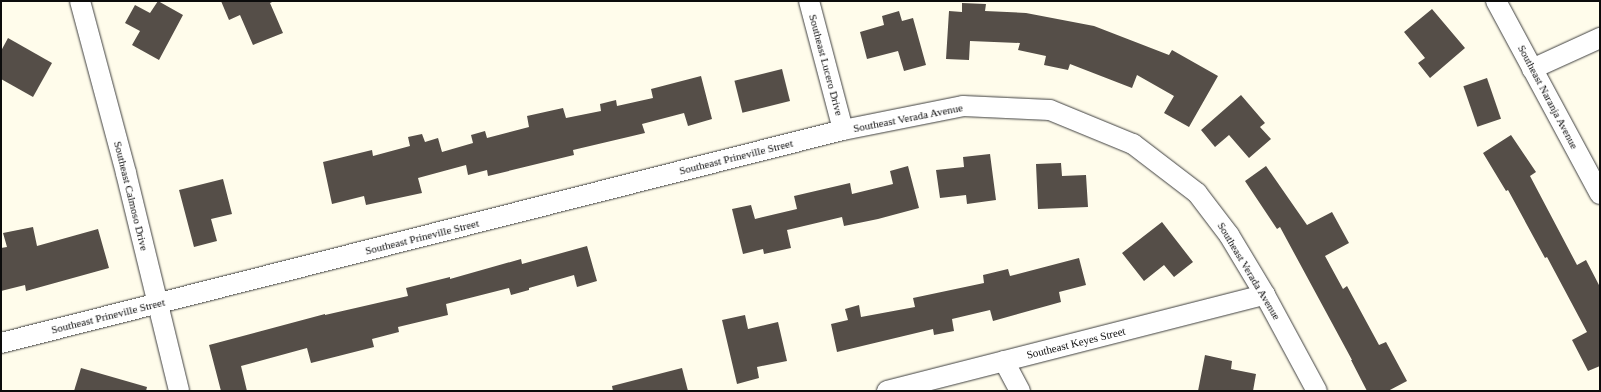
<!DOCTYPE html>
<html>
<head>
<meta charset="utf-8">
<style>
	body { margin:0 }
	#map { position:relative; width:1601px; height:392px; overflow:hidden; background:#fffceb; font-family:"Times New Roman",serif }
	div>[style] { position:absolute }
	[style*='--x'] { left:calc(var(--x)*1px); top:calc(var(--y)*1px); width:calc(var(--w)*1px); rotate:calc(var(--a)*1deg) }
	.building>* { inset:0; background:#554e48; transform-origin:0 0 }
	.roads { filter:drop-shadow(0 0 1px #3f3f3f) drop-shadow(0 0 1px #3f3f3f) }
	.minor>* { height:20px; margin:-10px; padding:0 10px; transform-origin:10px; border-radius:10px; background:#fff }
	span { translate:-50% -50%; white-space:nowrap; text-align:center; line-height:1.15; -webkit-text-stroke:4px #fff; paint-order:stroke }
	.street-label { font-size:11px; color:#0c0c0c }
	.frame { position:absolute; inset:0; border:2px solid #0c0c0c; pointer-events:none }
</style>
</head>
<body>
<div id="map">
	<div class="building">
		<div style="clip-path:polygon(158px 1px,183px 15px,159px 60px,132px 45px,140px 31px,125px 23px,135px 5px,150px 13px)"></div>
		<div style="clip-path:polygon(221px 1px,274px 1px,270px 3px,283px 33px,253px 45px,240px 15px,229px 20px)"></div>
		<div style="clip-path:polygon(962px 3px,986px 4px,985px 11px,1026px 13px,1094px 26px,1169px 55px,1172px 50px,1218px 76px,1189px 127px,1164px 113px,1174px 96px,1137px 75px,1132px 88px,1070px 64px,1068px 70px,1044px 65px,1046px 56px,1018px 50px,1020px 43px,970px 41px,969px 60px,946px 59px,949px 11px,962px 12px)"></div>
		<div style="clip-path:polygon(1432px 9px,1465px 48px,1430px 78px,1418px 63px,1425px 58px,1404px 32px)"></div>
		<div style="clip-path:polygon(899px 11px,902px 21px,913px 18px,926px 65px,904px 71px,898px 51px,867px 59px,860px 32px,884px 25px,882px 16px)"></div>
		<div style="clip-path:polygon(8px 38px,52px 63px,33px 97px,1px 79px,1px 51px)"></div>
		<div style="left:782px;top:69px;width:33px;height:49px;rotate:76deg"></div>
		<div style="clip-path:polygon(701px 76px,712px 119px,688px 126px,684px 113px,642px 124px,645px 133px,573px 150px,574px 155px,488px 176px,487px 170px,468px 175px,466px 165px,418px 178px,422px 193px,366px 205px,364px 196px,332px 204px,323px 162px,372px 150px,373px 156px,410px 146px,408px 137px,422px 134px,425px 142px,438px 138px,442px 152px,473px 143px,471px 135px,485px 131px,487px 138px,529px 127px,527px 116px,563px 108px,566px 118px,601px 111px,600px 104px,616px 100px,617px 106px,653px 98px,651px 89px)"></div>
		<div style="left:1487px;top:78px;width:43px;height:25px;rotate:71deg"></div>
		<div style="clip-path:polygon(1241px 95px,1265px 123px,1260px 127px,1271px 139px,1249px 158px,1229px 135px,1215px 147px,1201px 130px)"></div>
		<div style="clip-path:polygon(1511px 135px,1536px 172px,1530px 176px,1577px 265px,1586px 260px,1600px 287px,1600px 366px,1588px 371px,1572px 340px,1587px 332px,1547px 257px,1545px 258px,1508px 190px,1506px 191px,1483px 153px)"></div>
		<div style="clip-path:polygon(990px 154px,996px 200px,967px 204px,966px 195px,940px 198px,936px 170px,964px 167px,963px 157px)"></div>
		<div style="clip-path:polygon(1061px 163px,1062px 176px,1086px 175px,1088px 207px,1038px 209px,1036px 164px)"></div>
		<div style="clip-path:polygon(908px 166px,919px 208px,878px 219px,844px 226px,842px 217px,787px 230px,791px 248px,764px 254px,763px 249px,743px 254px,732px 209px,751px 205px,755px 219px,797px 209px,794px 196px,850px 183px,852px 194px,893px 184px,890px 171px)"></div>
		<div style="clip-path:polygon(1266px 166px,1307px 225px,1332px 212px,1349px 243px,1325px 256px,1343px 289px,1347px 286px,1379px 345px,1386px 342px,1407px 381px,1388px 391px,1367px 391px,1351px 360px,1352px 360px,1280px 227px,1277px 229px,1245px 181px)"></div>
		<div style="clip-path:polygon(223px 179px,232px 214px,211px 219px,217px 241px,194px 247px,179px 190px)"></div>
		<div style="clip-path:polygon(1162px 222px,1193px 262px,1174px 277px,1164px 265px,1144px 281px,1122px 253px)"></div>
		<div style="clip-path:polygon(33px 227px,37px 246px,98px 229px,109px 268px,26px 291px,25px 285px,1px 291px,1px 248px,7px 247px,3px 233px)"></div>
		<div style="clip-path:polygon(587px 246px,597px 281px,577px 287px,574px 275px,529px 288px,529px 290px,511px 295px,509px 288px,446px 304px,448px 315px,398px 327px,399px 332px,372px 339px,374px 347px,311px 363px,307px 348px,241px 366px,247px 391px,221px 391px,209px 345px,325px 314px,325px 315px,408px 296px,406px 288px,450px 277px,450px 279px,521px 259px,522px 264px)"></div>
		<div style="clip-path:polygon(1079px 258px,1086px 285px,1059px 292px,1061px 302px,993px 321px,990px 310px,952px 319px,954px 331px,934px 335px,933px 329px,837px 352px,831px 324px,848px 320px,845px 309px,859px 305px,861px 317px,915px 307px,913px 298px,984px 283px,983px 275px,1008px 269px,1010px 276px)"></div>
		<div style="clip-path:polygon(745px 315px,748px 329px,778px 322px,787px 361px,757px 367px,759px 378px,737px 384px,722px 320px)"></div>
		<div style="clip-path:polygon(1205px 355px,1232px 361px,1231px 369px,1256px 374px,1253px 391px,1198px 391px)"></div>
		<div style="clip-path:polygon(81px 368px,147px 387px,146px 391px,74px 391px)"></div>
		<div style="clip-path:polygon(682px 368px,688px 391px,613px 391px,612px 386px)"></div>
	</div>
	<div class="roads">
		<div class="minor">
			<div style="--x:80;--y:1;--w:178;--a:75"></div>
			<div style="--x:126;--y:173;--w:224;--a:76.3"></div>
			<div style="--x:809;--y:1;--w:133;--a:75.2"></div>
			<div style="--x:1496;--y:1;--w:219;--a:61.7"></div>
			<div style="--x:1532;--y:69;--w:75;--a:-24.5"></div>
			<div style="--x:1;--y:343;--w:869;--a:-14.2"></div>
			<div style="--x:843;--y:130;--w:122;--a:-11.3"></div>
			<div style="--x:963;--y:106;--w:87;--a:2.6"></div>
			<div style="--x:1050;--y:110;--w:90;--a:22.3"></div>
			<div style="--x:1133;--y:144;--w:81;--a:37.4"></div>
			<div style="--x:1197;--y:193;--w:53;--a:52.7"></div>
			<div style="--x:1229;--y:235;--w:70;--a:59"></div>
			<div style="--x:1265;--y:295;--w:109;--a:61.6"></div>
			<div style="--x:1004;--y:361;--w:34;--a:62"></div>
			<div style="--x:887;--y:391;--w:390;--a:-14.3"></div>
		</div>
	</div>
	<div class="street-label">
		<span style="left:826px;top:65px;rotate:75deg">Southeast Lucero Drive</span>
		<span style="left:1548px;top:97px;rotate:62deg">Southeast Naranja Avenue</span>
		<span style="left:908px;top:118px;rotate:-11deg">Southeast Verada Avenue</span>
		<span style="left:736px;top:157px;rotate:-14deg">Southeast Prineville Street</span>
		<span style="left:131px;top:196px;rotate:76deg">Southeast Calmoso Drive</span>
		<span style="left:422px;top:237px;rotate:-14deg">Southeast Prineville Street</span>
		<span style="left:1249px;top:271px;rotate:59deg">Southeast Verada Avenue</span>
		<span style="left:108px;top:316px;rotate:-14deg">Southeast Prineville Street</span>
		<span style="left:1076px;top:343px;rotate:-14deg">Southeast Keyes Street</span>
	</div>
	<div class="frame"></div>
</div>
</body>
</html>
